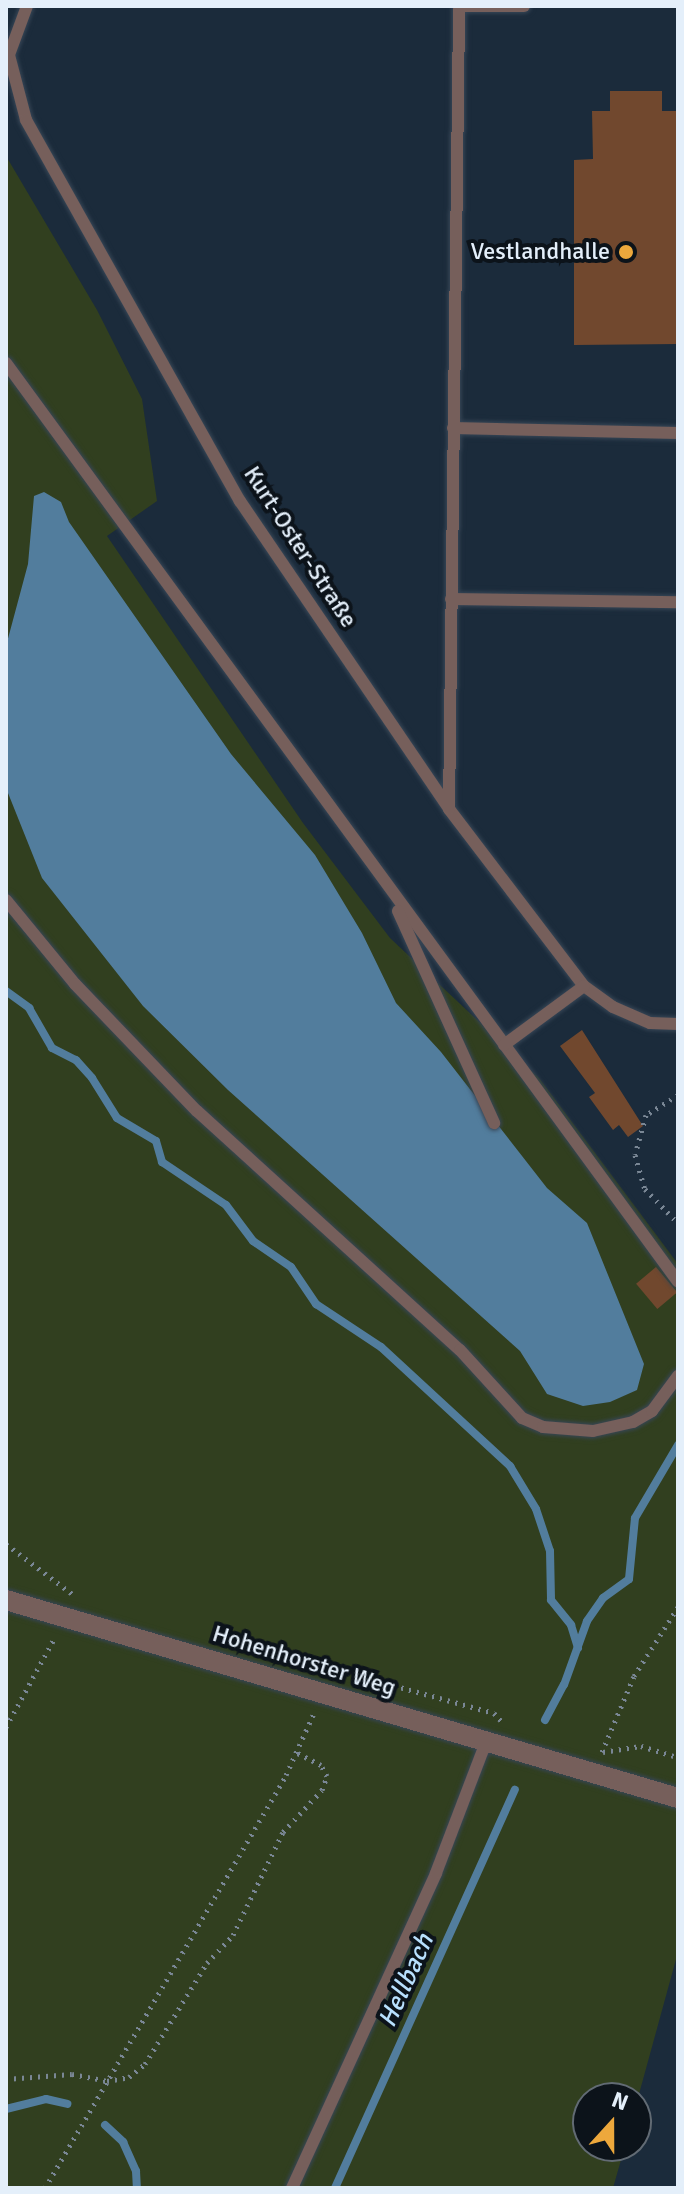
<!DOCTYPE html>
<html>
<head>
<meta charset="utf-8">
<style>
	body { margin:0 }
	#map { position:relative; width:684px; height:2194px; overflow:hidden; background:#1b2b3b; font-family:Signika,sans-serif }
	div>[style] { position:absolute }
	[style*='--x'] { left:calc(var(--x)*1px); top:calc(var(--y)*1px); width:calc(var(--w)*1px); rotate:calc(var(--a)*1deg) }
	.green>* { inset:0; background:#313f1f }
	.water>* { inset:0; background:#527d9d }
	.stream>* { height:8px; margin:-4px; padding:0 4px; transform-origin:4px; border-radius:4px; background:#527d9d }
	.building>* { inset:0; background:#71482e; transform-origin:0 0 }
	.path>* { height:5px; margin-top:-2.5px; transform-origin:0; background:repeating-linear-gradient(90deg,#7a8795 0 2px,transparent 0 8px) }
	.roads { filter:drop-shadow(0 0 2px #374656) drop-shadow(0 0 2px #374656) }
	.service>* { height:12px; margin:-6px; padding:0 6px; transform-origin:6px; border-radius:6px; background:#765f5b }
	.tertiary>* { height:20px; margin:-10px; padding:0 10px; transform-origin:10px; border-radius:10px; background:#765f5b }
	.dots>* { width:22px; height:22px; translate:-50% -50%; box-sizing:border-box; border:4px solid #0c131a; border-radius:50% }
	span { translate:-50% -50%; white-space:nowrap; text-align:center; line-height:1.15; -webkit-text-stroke:8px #0c131a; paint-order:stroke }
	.poi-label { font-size:24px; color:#e4effa }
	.right { translate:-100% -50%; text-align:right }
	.street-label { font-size:24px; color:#e4effa }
	.water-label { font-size:26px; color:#b8e0fe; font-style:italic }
	.frame { position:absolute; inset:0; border:8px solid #e4effa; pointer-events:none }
	.north { position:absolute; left:572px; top:2082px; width:80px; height:80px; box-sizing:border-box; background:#0c131a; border:2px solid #626b74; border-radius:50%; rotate:21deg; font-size:22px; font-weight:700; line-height:32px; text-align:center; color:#e4effa }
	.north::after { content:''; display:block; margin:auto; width:28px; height:36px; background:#eda83c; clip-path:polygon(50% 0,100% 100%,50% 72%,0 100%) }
</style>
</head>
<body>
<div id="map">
	<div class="green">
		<div style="clip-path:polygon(6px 156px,97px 310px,142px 399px,157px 501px,107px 536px,303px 823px,390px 938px,539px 1078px,678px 1264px,678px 1952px,636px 2105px,636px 2098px,588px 2098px,588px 2146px,625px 2146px,613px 2188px,6px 2188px)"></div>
	</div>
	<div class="water">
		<div style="clip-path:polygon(44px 492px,61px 502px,69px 522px,231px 754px,315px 855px,362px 933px,396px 1003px,441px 1052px,547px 1188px,587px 1223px,644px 1364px,637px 1390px,610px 1402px,583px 1406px,547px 1394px,520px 1351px,228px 1090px,143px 1006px,42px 878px,6px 788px,6px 646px,28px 564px,34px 496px)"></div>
	</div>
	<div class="stream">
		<div style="--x:6;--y:991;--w:29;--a:36"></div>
		<div style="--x:29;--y:1008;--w:46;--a:60.1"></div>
		<div style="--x:52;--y:1048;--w:27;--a:27"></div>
		<div style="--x:76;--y:1060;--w:24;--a:48"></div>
		<div style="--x:92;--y:1078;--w:47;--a:58"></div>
		<div style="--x:117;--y:1118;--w:45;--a:30.5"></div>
		<div style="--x:156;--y:1141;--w:22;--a:74"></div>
		<div style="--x:162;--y:1162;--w:77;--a:33.9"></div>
		<div style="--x:226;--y:1205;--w:45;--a:53.1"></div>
		<div style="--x:253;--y:1241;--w:46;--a:34.4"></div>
		<div style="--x:291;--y:1267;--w:45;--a:56"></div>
		<div style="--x:316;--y:1304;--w:78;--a:33.5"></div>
		<div style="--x:381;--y:1347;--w:176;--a:42.7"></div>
		<div style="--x:510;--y:1466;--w:50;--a:58.8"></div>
		<div style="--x:536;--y:1509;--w:44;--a:71.6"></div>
		<div style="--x:550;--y:1551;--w:49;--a:88.8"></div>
		<div style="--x:551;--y:1600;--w:32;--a:51"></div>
		<div style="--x:571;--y:1625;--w:24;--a:73"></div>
		<div style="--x:545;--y:1720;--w:40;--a:-62"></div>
		<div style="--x:564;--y:1685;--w:68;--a:-70.2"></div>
		<div style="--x:587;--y:1621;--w:28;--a:-55"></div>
		<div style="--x:603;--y:1598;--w:32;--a:-36"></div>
		<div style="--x:629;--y:1579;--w:61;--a:-84.4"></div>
		<div style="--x:635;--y:1518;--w:85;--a:-59.5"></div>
		<div style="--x:6;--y:2109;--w:41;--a:-14"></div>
		<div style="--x:46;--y:2099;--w:22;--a:13"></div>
		<div style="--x:105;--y:2125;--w:25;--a:43"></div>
		<div style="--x:123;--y:2142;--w:32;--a:66"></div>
		<div style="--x:136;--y:2171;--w:17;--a:87"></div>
		<div style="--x:335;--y:2188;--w:437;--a:-65.7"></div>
	</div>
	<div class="building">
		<div style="clip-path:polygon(610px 91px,662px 91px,662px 111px,678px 111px,678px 344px,574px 345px,574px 160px,593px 159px,592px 111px,610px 111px)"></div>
		<div style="clip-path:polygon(582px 1030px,643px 1126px,628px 1137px,619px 1125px,613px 1130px,589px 1097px,595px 1093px,560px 1046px)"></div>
		<div style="left:656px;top:1267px;width:33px;height:26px;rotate:50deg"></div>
	</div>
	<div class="path">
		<div style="--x:678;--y:1095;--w:38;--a:148"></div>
		<div style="--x:646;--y:1115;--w:41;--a:105.4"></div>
		<div style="--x:635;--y:1155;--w:35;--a:74"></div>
		<div style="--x:645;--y:1189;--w:47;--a:45.9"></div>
		<div style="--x:6;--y:1544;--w:86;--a:37"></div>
		<div style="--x:247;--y:1645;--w:256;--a:15.4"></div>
		<div style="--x:494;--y:1713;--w:13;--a:48"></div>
		<div style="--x:6;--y:1727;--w:102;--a:-61.4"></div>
		<div style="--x:602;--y:1752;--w:82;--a:-67.2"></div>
		<div style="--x:634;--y:1676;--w:82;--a:-57.5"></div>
		<div style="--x:603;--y:1752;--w:38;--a:-9"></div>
		<div style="--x:641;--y:1746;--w:39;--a:17"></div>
		<div style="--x:6;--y:2079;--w:66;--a:-4.3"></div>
		<div style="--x:72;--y:2074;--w:36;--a:11"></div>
		<div style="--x:107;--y:2081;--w:22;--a:-10"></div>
		<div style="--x:129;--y:2077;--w:21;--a:-39"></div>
		<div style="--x:145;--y:2064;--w:119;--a:-58.5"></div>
		<div style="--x:207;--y:1963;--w:38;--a:-47"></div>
		<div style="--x:233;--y:1935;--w:114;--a:-64.1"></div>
		<div style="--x:283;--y:1832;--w:57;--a:-47.1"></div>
		<div style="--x:322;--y:1790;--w:15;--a:-70"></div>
		<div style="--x:327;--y:1776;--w:13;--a:-119"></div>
		<div style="--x:321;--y:1765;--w:28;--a:-153"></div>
		<div style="--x:45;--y:2188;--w:478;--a:-59.7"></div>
		<div style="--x:286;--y:1775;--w:68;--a:-65.7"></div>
	</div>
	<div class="roads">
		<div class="service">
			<div style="--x:27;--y:6;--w:52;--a:110.2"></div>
			<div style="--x:9;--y:55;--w:67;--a:75.3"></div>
			<div style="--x:26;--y:120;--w:437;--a:60.7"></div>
			<div style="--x:240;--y:501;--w:372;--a:55.8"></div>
			<div style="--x:449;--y:809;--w:223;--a:52.7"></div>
			<div style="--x:584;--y:986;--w:36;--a:36"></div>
			<div style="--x:613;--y:1007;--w:40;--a:23.4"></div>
			<div style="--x:650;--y:1023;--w:28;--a:2"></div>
			<div style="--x:459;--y:6;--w:65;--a:0"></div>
			<div style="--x:6;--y:363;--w:1138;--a:53.82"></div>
			<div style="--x:453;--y:428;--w:225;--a:1.3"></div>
			<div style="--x:451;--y:599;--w:227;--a:0.8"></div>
			<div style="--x:449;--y:809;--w:800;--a:-89.28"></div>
			<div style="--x:6;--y:900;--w:109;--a:50.6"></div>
			<div style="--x:75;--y:984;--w:176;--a:46.2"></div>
			<div style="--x:197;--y:1111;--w:355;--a:42.3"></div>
			<div style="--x:460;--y:1350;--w:92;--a:47.6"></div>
			<div style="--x:522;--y:1418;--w:23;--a:23"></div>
			<div style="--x:543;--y:1427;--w:50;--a:4.6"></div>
			<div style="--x:593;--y:1431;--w:41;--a:-12.7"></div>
			<div style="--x:633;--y:1422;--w:22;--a:-30"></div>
			<div style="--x:652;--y:1411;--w:44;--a:-53.4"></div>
			<div style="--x:398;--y:911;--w:233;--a:65.6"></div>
			<div style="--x:504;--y:1045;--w:99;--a:-36.4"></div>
			<div style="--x:292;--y:2188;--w:346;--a:-65.4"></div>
			<div style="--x:436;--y:1873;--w:140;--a:-69.1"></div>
		</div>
		<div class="tertiary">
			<div style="--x:6;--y:1600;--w:701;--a:16.42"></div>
		</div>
	</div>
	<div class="dots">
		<div style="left:626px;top:252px;background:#eda83c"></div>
	</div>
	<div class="poi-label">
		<span class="right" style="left:610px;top:252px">Vestlandhalle</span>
	</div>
	<div class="street-label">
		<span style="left:300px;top:547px;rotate:57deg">Kurt-Oster-Straße</span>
		<span style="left:304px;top:1661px;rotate:17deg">Hohenhorster Weg</span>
	</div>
	<div class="water-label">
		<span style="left:407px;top:1981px;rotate:-66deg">Hellbach</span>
	</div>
	<div class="frame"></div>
	<div class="north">N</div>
</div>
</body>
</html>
